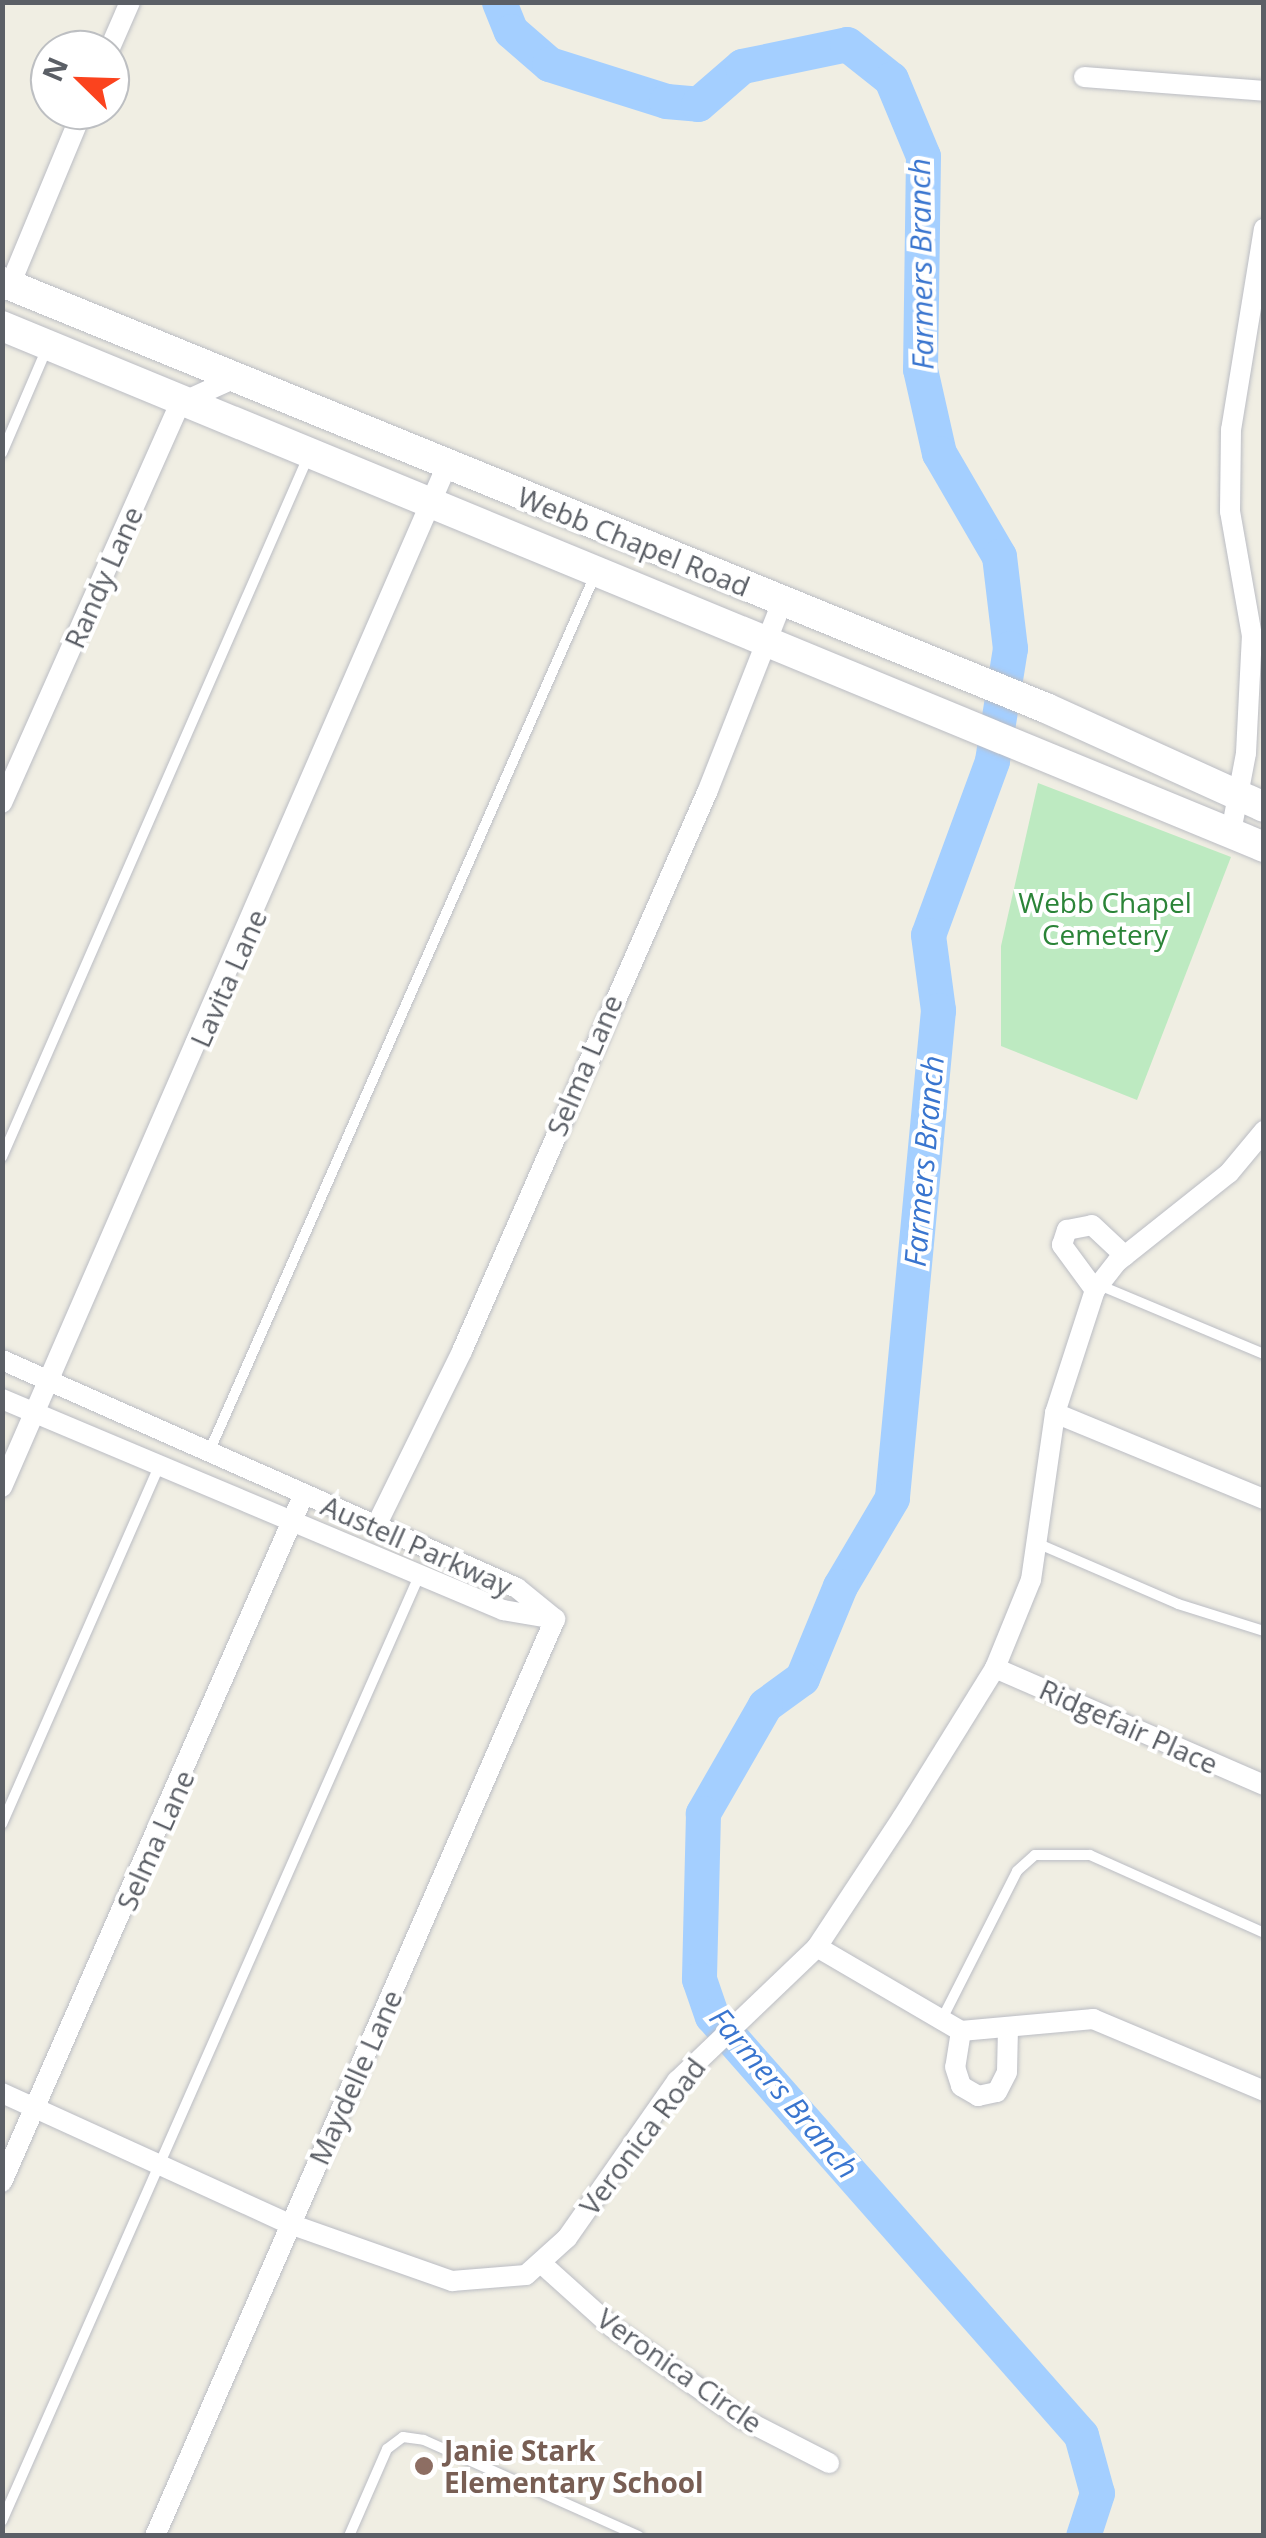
<!DOCTYPE html>
<html>
<head>
<meta charset="utf-8">
<style>
	body { margin:0 }
	#map { position:relative; width:1266px; height:2538px; overflow:hidden; background:#f0eee3; font-family:"Open Sans",sans-serif }
	div>[style] { position:absolute }
	[style*='--x'] { left:calc(var(--x)*1px); top:calc(var(--y)*1px); width:calc(var(--w)*1px); rotate:calc(var(--a)*1deg) }
	.green>* { inset:0; background:#bdeac1 }
	.river>* { height:35px; margin:-17.5px; padding:0 17.5px; transform-origin:17.5px; border-radius:17.5px; background:#a4cfff }
	.roads { filter:drop-shadow(0 0 2px #bbbdc4) drop-shadow(0 0 2px #bbbdc4) }
	.lane>* { height:10px; margin:-5px; padding:0 5px; transform-origin:5px; border-radius:5px; background:#fff }
	.street>* { height:20px; margin:-10px; padding:0 10px; transform-origin:10px; border-radius:10px; background:#fff }
	.secondary>* { height:30px; margin:-15px; padding:0 15px; transform-origin:15px; border-radius:15px; background:#fff }
	.dots>* { width:28px; height:28px; translate:-50% -50%; box-sizing:border-box; border:5px solid #fff; border-radius:50% }
	span { translate:-50% -50%; white-space:nowrap; text-align:center; line-height:1.15; -webkit-text-stroke:8px #fff; paint-order:stroke }
	.street-label { font-size:28px; color:#5b5f66 }
	.park-label { font-size:28px; color:#2b8438 }
	.education-label { font-size:28px; color:#785e54; font-weight:700 }
	.left { translate:0 -50%; text-align:left }
	.water-label { font-size:30px; color:#3975cf; font-style:italic }
	.frame { position:absolute; inset:0; border:5px solid #5b5f66; pointer-events:none }
	.north { position:absolute; left:30px; top:30px; width:100px; height:100px; box-sizing:border-box; background:#fff; border:2px solid #bdbfc2; border-radius:50%; rotate:293deg; font-size:28px; font-weight:700; line-height:40px; text-align:center; color:#5b5f66 }
	.north::after { content:''; display:block; margin:auto; width:35px; height:45px; background:#fb431e; clip-path:polygon(50% 0,100% 100%,50% 72%,0 100%) }
</style>
</head>
<body>
<div id="map">
	<div class="green">
		<div style="clip-path:polygon(1038px 783px,1231px 857px,1137px 1100px,1001px 1046px,1001px 946px)"></div>
	</div>
	<div class="river">
		<div style="--x:499;--y:2;--w:31;--a:68"></div>
		<div style="--x:511;--y:31;--w:50;--a:41"></div>
		<div style="--x:549;--y:64;--w:123;--a:17.5"></div>
		<div style="--x:666;--y:101;--w:32;--a:5"></div>
		<div style="--x:698;--y:104;--w:58;--a:-40.8"></div>
		<div style="--x:742;--y:66;--w:107;--a:-11.8"></div>
		<div style="--x:847;--y:44;--w:56;--a:38.5"></div>
		<div style="--x:891;--y:79;--w:83;--a:67.4"></div>
		<div style="--x:923;--y:156;--w:213;--a:90.8"></div>
		<div style="--x:920;--y:369;--w:86;--a:77.3"></div>
		<div style="--x:939;--y:453;--w:119;--a:59.8"></div>
		<div style="--x:999;--y:556;--w:93;--a:83.2"></div>
		<div style="--x:1010;--y:648;--w:114;--a:99.1"></div>
		<div style="--x:992;--y:761;--w:185;--a:110.2"></div>
		<div style="--x:928;--y:935;--w:76;--a:82.4"></div>
		<div style="--x:938;--y:1010;--w:490;--a:95.4"></div>
		<div style="--x:892;--y:1498;--w:102;--a:120.6"></div>
		<div style="--x:840;--y:1586;--w:100;--a:112.4"></div>
		<div style="--x:802;--y:1678;--w:46;--a:143.9"></div>
		<div style="--x:765;--y:1705;--w:125;--a:119.9"></div>
		<div style="--x:703;--y:1813;--w:166;--a:91.4"></div>
		<div style="--x:699;--y:1979;--w:39;--a:71"></div>
		<div style="--x:712;--y:2016;--w:558;--a:48.63"></div>
		<div style="--x:1081;--y:2435;--w:60;--a:74.6"></div>
		<div style="--x:1097;--y:2493;--w:45;--a:108"></div>
	</div>
	<div class="roads">
		<div class="lane">
			<div style="--x:2;--y:453;--w:114;--a:-66.8"></div>
			<div style="--x:2;--y:1157;--w:764;--a:-66.39"></div>
			<div style="--x:1099;--y:1285;--w:179;--a:22.7"></div>
			<div style="--x:209;--y:1452;--w:958;--a:-66.24"></div>
			<div style="--x:1039;--y:1544;--w:151;--a:23.3"></div>
			<div style="--x:1178;--y:1604;--w:90;--a:17.4"></div>
			<div style="--x:2;--y:1824;--w:391;--a:-66.3"></div>
			<div style="--x:941;--y:2021;--w:168;--a:-63.1"></div>
			<div style="--x:1017;--y:1871;--w:24;--a:-42"></div>
			<div style="--x:1035;--y:1855;--w:55;--a:0"></div>
			<div style="--x:1090;--y:1855;--w:191;--a:24.1"></div>
			<div style="--x:2;--y:2521;--w:1033;--a:-66.19"></div>
			<div style="--x:349;--y:2536;--w:95;--a:-66.4"></div>
			<div style="--x:387;--y:2449;--w:20;--a:-37"></div>
			<div style="--x:403;--y:2437;--w:21;--a:8"></div>
			<div style="--x:424;--y:2440;--w:235;--a:24.1"></div>
		</div>
		<div class="street">
			<div style="--x:109;--y:50;--w:52;--a:-66.4"></div>
			<div style="--x:1084;--y:77;--w:181;--a:4.4"></div>
			<div style="--x:10;--y:285;--w:190;--a:-67.4"></div>
			<div style="--x:2;--y:803;--w:438;--a:-66"></div>
			<div style="--x:180;--y:403;--w:58;--a:-24.4"></div>
			<div style="--x:1231;--y:832;--w:80;--a:-79.2"></div>
			<div style="--x:1246;--y:753;--w:117;--a:-87.1"></div>
			<div style="--x:1252;--y:636;--w:127;--a:-100"></div>
			<div style="--x:1230;--y:511;--w:81;--a:-89.3"></div>
			<div style="--x:1231;--y:430;--w:204;--a:-80.7"></div>
			<div style="--x:1095;--y:1290;--w:56;--a:-126.3"></div>
			<div style="--x:1062;--y:1245;--w:16;--a:-72"></div>
			<div style="--x:1067;--y:1230;--w:25;--a:-11"></div>
			<div style="--x:1092;--y:1225;--w:45;--a:43.2"></div>
			<div style="--x:2;--y:1360;--w:563;--a:23.88"></div>
			<div style="--x:517;--y:1588;--w:49;--a:39.2"></div>
			<div style="--x:2;--y:1399;--w:544;--a:22.84"></div>
			<div style="--x:503;--y:1610;--w:53;--a:9.8"></div>
			<div style="--x:1055;--y:1413;--w:226;--a:22.4"></div>
			<div style="--x:2;--y:1487;--w:1115;--a:-66.47"></div>
			<div style="--x:377;--y:1524;--w:193;--a:-63.8"></div>
			<div style="--x:462;--y:1351;--w:613;--a:-66.32"></div>
			<div style="--x:708;--y:790;--w:202;--a:-68.5"></div>
			<div style="--x:995;--y:1668;--w:293;--a:23.5"></div>
			<div style="--x:817;--y:1947;--w:167;--a:30.3"></div>
			<div style="--x:961;--y:2031;--w:133;--a:-5.2"></div>
			<div style="--x:1093;--y:2019;--w:186;--a:22.8"></div>
			<div style="--x:961;--y:2031;--w:36;--a:99"></div>
			<div style="--x:955;--y:2067;--w:20;--a:72"></div>
			<div style="--x:961;--y:2086;--w:20;--a:30"></div>
			<div style="--x:978;--y:2096;--w:19;--a:-12"></div>
			<div style="--x:997;--y:2092;--w:22;--a:-63"></div>
			<div style="--x:1007;--y:2072;--w:43;--a:-88.7"></div>
			<div style="--x:2;--y:2093;--w:316;--a:24.5"></div>
			<div style="--x:290;--y:2224;--w:172;--a:19.4"></div>
			<div style="--x:452;--y:2281;--w:74;--a:-4.6"></div>
			<div style="--x:526;--y:2275;--w:55;--a:-42.1"></div>
			<div style="--x:567;--y:2238;--w:192;--a:-55"></div>
			<div style="--x:677;--y:2081;--w:194;--a:-43.7"></div>
			<div style="--x:817;--y:1947;--w:154;--a:-56.6"></div>
			<div style="--x:902;--y:1818;--w:176;--a:-58.2"></div>
			<div style="--x:995;--y:1668;--w:95;--a:-67.8"></div>
			<div style="--x:1031;--y:1580;--w:169;--a:-81.8"></div>
			<div style="--x:1055;--y:1413;--w:129;--a:-72"></div>
			<div style="--x:1095;--y:1290;--w:36;--a:-52"></div>
			<div style="--x:1117;--y:1262;--w:143;--a:-38.5"></div>
			<div style="--x:1229;--y:1173;--w:55;--a:-50.2"></div>
			<div style="--x:2;--y:2182;--w:749;--a:-66.31"></div>
			<div style="--x:541;--y:2263;--w:96;--a:42"></div>
			<div style="--x:612;--y:2327;--w:158;--a:35.2"></div>
			<div style="--x:741;--y:2418;--w:99;--a:27.1"></div>
			<div style="--x:155;--y:2536;--w:1000;--a:-66.43"></div>
		</div>
		<div class="secondary">
			<div style="--x:2;--y:282;--w:1128;--a:22.2"></div>
			<div style="--x:1046;--y:708;--w:239;--a:24.4"></div>
			<div style="--x:2;--y:326;--w:1365;--a:22.43"></div>
		</div>
	</div>
	<div class="dots">
		<div style="left:424px;top:2466px;background:#8d6e63"></div>
	</div>
	<div class="street-label">
		<span style="left:634px;top:541px;rotate:22deg">Webb Chapel Road</span>
		<span style="left:103px;top:577px;rotate:-66deg">Randy Lane</span>
		<span style="left:228px;top:978px;rotate:-66deg">Lavita Lane</span>
		<span style="left:584px;top:1065px;rotate:-67deg">Selma Lane</span>
		<span style="left:417px;top:1545px;rotate:24deg">Austell Parkway</span>
		<span style="left:1129px;top:1726px;rotate:24deg">Ridgefair Place</span>
		<span style="left:155px;top:1840px;rotate:-66deg">Selma Lane</span>
		<span style="left:355px;top:2077px;rotate:-66deg">Maydelle Lane</span>
		<span style="left:642px;top:2136px;rotate:-53deg">Veronica Road</span>
		<span style="left:680px;top:2370px;rotate:35deg">Veronica Circle</span>
	</div>
	<div class="park-label">
		<span style="left:1105px;top:918px">Webb Chapel<br>Cemetery</span>
	</div>
	<div class="education-label">
		<span class="left" style="left:444px;top:2466px">Janie Stark<br>Elementary School</span>
	</div>
	<div class="water-label">
		<span style="left:921px;top:264px;rotate:-91deg">Farmers Branch</span>
		<span style="left:924px;top:1161px;rotate:-85deg">Farmers Branch</span>
		<span style="left:784px;top:2093px;rotate:50deg">Farmers Branch</span>
	</div>
	<div class="frame"></div>
	<div class="north">N</div>
</div>
</body>
</html>
